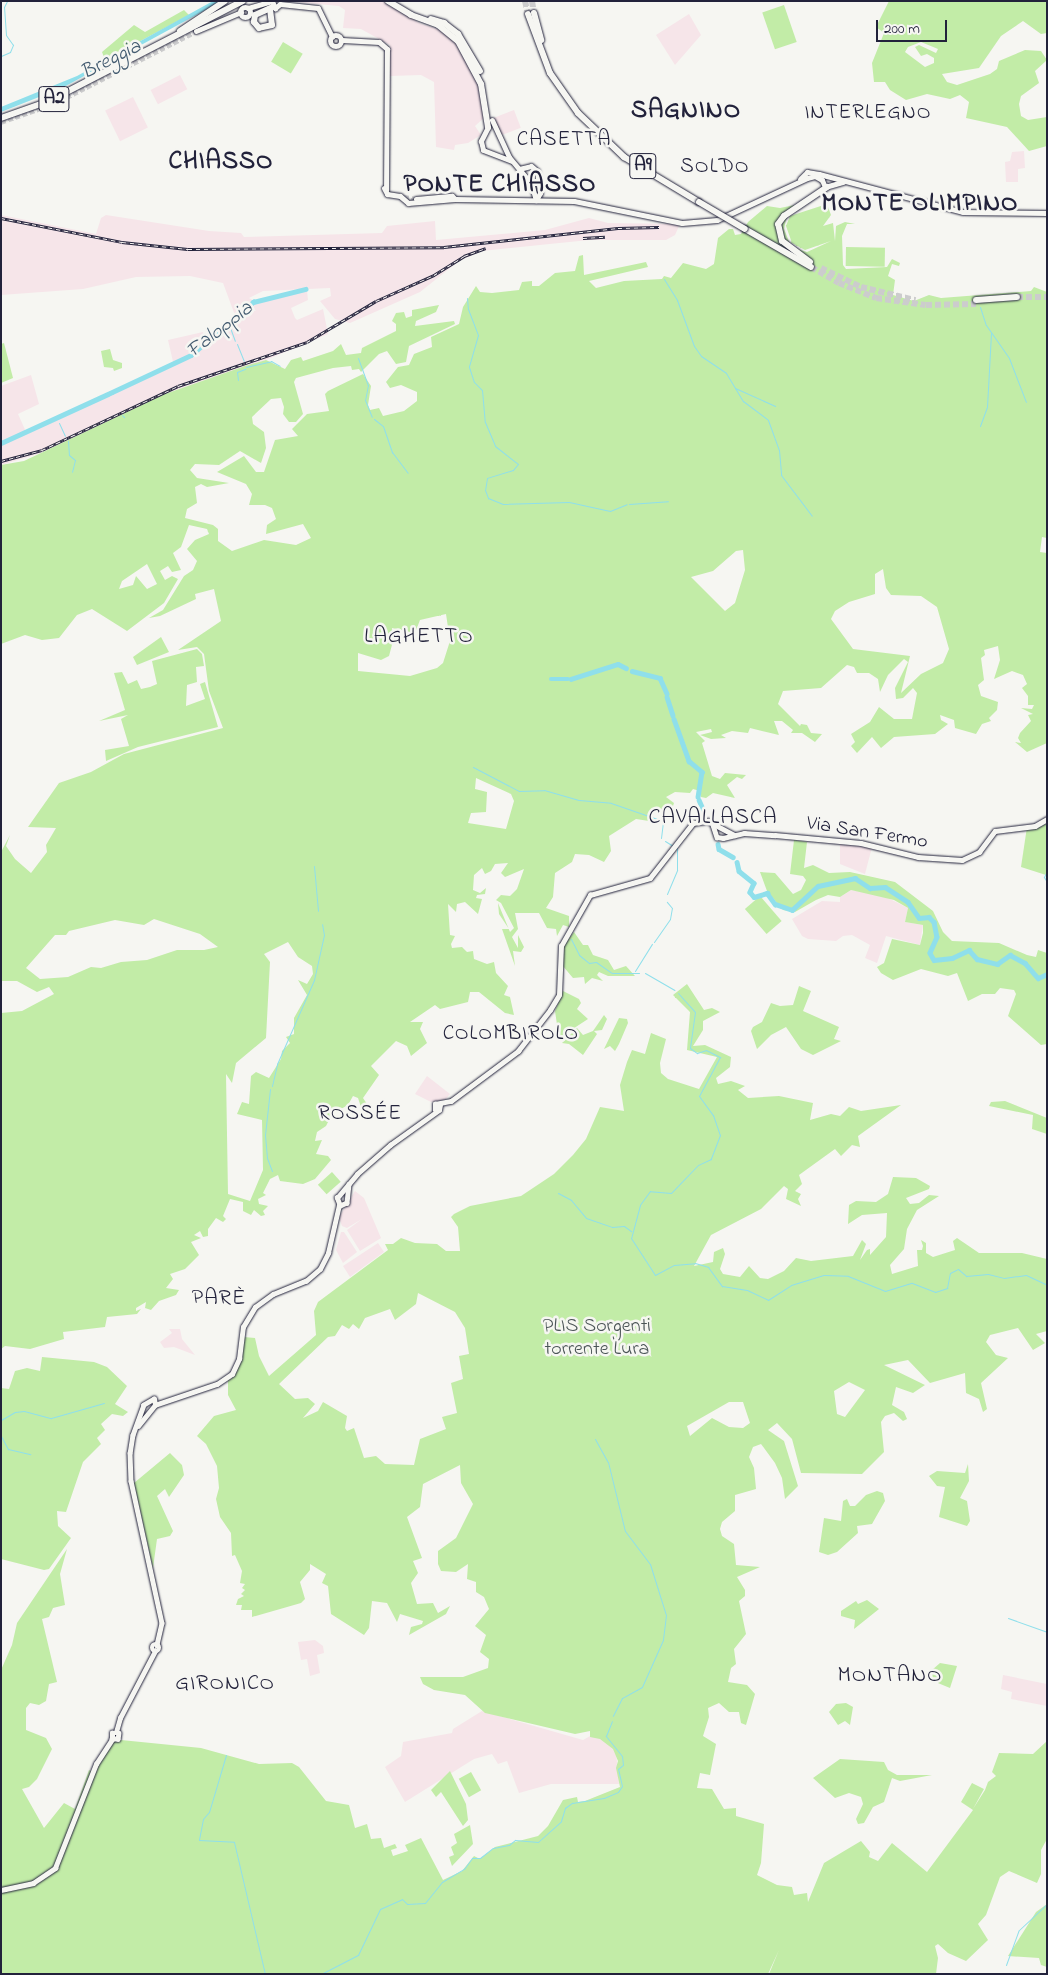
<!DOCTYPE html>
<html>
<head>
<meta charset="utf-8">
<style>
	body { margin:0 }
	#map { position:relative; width:1048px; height:1975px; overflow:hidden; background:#f6f6f2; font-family:"Indie Flower",sans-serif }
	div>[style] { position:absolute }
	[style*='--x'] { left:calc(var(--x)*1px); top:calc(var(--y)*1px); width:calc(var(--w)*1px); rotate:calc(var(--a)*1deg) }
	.built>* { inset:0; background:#f6e5e9; transform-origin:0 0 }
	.green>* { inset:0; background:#c2eca7; transform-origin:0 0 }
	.water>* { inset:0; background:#8fdfeb }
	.stream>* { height:1px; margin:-0.5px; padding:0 0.5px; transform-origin:0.5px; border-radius:0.5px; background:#8fdfeb }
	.river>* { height:4.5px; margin:-2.25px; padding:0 2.25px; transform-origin:2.25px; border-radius:2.25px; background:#8fdfeb }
	.primary-tunnel>* { height:5px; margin-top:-2.5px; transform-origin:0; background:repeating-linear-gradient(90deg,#cccccd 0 5px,transparent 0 7.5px) }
	.motorway-tunnel>* { height:6px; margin-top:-3px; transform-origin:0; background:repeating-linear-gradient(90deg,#cccccd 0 6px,transparent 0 9px) }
	.roads { filter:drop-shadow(0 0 1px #22223b) drop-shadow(0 0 1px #22223b) }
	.secondary>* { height:4.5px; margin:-2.25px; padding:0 2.25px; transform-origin:2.25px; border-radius:2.25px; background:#f6f6f2 }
	.secondary>.ring { margin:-2.25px; padding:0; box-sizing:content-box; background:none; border:4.5px solid #f6f6f2; border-radius:50% }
	.primary>* { height:5px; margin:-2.5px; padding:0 2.5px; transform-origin:2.5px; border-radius:2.5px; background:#f6f6f2 }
	.primary>.ring { margin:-2.5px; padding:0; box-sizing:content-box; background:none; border:5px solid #f6f6f2; border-radius:50% }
	.motorway>* { height:6px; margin:-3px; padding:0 3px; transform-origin:3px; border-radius:3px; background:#f6f6f2 }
	.rail>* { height:3px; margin-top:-1.5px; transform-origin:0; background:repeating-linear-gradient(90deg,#f6f6f2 0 4px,#22223b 0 8px); box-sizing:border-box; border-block:1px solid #22223b }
	.bridges { filter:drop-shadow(0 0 1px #22223b) drop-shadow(0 0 1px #22223b) }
	.motorway-bridge>* { height:6px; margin:-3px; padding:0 3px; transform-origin:3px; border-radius:3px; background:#f6f6f2 }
	span { translate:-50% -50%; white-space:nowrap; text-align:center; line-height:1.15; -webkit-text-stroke:5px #f6f6f2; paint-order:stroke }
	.shield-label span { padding:1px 4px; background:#f6f6f2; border:1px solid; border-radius:4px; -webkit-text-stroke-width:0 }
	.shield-label { font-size:19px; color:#22223b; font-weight:700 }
	.street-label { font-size:20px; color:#22223b }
	.park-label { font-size:20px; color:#4a5456 }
	.water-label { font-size:21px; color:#435b70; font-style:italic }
	.neighbourhood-label { font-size:21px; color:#22223b; letter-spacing:1px }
	.quarter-label { font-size:22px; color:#22223b; letter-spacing:1px }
	.district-label { font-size:25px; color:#22223b; font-weight:700; letter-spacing:1px }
	.frame { position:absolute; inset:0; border:2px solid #22223b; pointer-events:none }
	.scale { position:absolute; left:876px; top:20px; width:71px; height:22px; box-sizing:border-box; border:2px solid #22223b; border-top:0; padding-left:6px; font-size:15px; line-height:18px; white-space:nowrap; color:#22223b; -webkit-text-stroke:4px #f6f6f2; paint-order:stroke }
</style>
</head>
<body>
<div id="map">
	<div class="built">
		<div style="clip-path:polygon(285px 1px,384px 1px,421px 24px,442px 30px,459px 46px,479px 82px,486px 116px,475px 126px,481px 135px,468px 143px,455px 145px,454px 150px,436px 147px,434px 82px,421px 75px,390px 76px,390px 45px,361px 29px,343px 28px,345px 10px,339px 6px)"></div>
		<div style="clip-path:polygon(689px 14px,701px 35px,675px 65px,656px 35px)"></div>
		<div style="left:180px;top:75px;width:16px;height:33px;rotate:63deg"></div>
		<div style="left:133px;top:97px;width:34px;height:31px;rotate:64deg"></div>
		<div style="left:514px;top:110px;width:19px;height:22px;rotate:69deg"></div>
		<div style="clip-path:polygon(1024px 151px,1025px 168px,1018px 169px,1018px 182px,1006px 182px,1005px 162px,1010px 161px,1012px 152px)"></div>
		<div style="clip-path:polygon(1px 215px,96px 234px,101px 218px,106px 215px,209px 231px,241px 233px,244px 237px,382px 233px,387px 226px,435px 221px,436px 240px,545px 230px,589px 218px,608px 223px,680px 224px,675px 235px,666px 240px,589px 240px,482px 251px,459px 261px,420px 292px,350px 323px,335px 319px,320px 301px,331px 296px,330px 288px,263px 291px,249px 298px,257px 303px,307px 291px,308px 300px,291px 308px,295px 318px,297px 320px,323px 309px,328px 334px,266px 360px,165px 394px,38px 454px,1px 465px,1px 386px,31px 375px,39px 404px,18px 414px,27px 434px,174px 366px,168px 340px,203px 332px,206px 343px,236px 318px,223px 283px,190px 276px,136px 277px,83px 289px,1px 295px)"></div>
		<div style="clip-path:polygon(840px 843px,872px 847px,865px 874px,840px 864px)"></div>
		<div style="clip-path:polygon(851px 890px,882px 895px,908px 908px,905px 922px,923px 925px,920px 945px,886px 936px,877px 963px,865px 958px,870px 945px,852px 935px,843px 936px,836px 941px,808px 939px,802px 936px,792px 919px,822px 901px,840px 902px,840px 897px)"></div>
		<div style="clip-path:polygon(427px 1076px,450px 1094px,445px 1100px,431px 1102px,415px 1094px)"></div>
		<div style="clip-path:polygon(355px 1191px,364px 1198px,381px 1238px,360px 1251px,347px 1230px,362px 1219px,347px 1228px,342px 1226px,339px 1217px)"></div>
		<div style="clip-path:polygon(341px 1232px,344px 1232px,357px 1252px,343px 1263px,336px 1250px)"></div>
		<div style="clip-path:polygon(378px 1243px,384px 1252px,350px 1277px,343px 1266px)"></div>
		<div style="clip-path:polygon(169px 1329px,180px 1329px,182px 1339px,195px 1355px,174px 1347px,164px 1348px,160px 1342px,172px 1333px)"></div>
		<div style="clip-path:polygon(315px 1640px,323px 1646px,324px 1653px,317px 1655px,320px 1673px,310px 1676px,307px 1659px,301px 1660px,298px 1642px)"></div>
		<div style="clip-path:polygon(1003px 1675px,1047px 1684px,1047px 1706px,1011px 1699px,1012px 1692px,1001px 1689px)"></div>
		<div style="clip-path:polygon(482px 1711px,583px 1740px,592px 1735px,615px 1740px,619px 1784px,551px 1784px,519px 1793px,507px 1761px,498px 1764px,492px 1754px,474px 1759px,405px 1802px,385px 1767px,401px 1756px,403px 1742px,452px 1733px,453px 1729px)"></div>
	</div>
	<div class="green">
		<div style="clip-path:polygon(evenodd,889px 1px,1047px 1px,1047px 33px,1041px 34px,1023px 21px,1001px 36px,979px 68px,942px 74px,947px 82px,957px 85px,990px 74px,997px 69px,999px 61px,1025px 50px,1041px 51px,1047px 60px,1035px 71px,1039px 83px,1021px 96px,1019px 104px,1021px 116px,1028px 120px,1047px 117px,1047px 146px,1029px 151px,1007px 127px,966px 118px,969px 102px,960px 95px,950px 99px,927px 94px,906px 100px,890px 90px,885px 82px,874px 82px,872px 63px,884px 33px,876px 27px,889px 1px,921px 42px,938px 49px,936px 53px,919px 45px,915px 47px,921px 56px,927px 54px,934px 58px,934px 63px,925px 67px,905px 52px,908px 47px,921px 42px)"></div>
		<div style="left:784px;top:5px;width:39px;height:23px;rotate:71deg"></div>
		<div style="clip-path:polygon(184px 10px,189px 15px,105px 60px,102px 52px,134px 25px,145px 32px)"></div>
		<div style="left:283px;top:42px;width:23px;height:23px;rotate:31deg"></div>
		<div style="clip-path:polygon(evenodd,827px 204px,831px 215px,823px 226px,833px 223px,835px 241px,836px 226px,845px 222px,855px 224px,847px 224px,842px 236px,843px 265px,846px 269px,887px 267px,892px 259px,900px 263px,899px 266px,892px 264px,888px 276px,895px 280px,893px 295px,914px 301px,929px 295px,941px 298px,1031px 291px,1034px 287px,1047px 292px,1047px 538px,1042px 537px,1040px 552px,1047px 553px,1047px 743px,1027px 752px,1015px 742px,1021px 743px,1018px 738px,1020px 733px,1031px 721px,1028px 715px,1033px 714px,1021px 708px,1032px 709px,1034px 705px,1028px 705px,1028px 696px,1022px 688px,1027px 684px,1023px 675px,1012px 671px,994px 679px,1000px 660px,998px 646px,984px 650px,985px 655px,981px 658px,984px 680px,978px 685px,981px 696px,998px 702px,997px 710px,989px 718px,991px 721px,982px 724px,976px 734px,955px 728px,954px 720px,940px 715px,941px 720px,948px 724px,935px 734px,894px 737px,881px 748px,872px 737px,857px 753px,851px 746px,855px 742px,851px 734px,870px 722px,879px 707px,894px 719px,912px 719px,917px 693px,913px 688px,903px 698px,896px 699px,895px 688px,908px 662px,904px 659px,888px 675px,880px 692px,878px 679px,869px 673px,857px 673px,854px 667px,847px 665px,821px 688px,783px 691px,778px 704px,800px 726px,801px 724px,807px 725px,811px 733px,822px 734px,815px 742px,802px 733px,791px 733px,793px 730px,782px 721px,774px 721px,779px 735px,750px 728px,748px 733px,732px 731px,721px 735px,726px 738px,711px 739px,700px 735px,712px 732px,711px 729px,696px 732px,705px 741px,702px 743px,712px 776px,720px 779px,725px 773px,746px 775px,742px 779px,737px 777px,727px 785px,735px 798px,713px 793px,706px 798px,701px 797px,700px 791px,693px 789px,690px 793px,675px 792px,666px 797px,674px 803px,673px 806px,651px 813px,649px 821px,636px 819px,609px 836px,611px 851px,604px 862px,589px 855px,575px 854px,572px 862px,555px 873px,553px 897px,546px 908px,569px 916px,569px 927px,563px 925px,557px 936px,556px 929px,547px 928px,539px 913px,515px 913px,518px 929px,512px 937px,518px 948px,518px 935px,524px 947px,521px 952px,513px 951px,515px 966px,502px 929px,509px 929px,499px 914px,498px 903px,510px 932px,514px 928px,501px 903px,496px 900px,501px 895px,510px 896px,517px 889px,524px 869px,505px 877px,501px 873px,508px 863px,495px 864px,491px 871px,485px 874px,482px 868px,474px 875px,473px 890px,480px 893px,486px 888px,485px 894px,477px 895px,476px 898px,482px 899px,478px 914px,465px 902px,457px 904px,456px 912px,448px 904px,450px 935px,455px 936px,451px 944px,452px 948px,462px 947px,467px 952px,473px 951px,474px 959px,487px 964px,494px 962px,496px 973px,508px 986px,504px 995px,510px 997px,514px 1015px,505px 1013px,479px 992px,470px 992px,468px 1002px,440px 1009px,435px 1005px,410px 1022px,423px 1022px,420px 1029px,427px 1043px,411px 1056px,407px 1046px,396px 1041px,371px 1066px,379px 1075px,363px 1098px,369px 1107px,363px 1113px,358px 1098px,353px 1096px,348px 1105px,332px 1114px,326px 1126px,317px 1132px,315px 1141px,322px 1140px,316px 1154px,328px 1156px,331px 1160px,315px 1179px,303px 1184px,280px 1181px,278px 1175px,270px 1179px,263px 1193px,266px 1195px,258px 1199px,259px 1204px,268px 1206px,263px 1211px,265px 1215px,261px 1216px,254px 1210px,251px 1215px,243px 1211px,243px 1202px,230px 1199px,223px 1216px,226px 1219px,223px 1222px,216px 1218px,208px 1229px,208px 1236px,203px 1237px,200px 1231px,194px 1235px,201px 1238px,191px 1242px,199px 1255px,185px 1269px,170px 1274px,173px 1279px,166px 1288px,179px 1290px,176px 1295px,159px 1301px,151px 1310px,145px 1308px,146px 1302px,136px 1308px,136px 1311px,141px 1309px,137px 1314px,107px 1317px,105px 1327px,63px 1332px,64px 1339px,30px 1349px,5px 1346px,1px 1349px,1px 1013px,22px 1011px,54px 994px,49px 987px,37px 992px,17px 981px,1px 981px,1px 852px,10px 835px,6px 846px,15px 859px,31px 873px,47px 852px,46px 845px,56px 828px,28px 827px,59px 783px,91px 772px,124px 754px,223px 728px,209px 691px,204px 654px,197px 647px,178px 650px,221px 621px,214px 589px,195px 594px,196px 599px,160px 616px,149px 618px,163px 610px,184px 576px,193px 570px,197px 561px,187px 549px,195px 540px,209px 534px,207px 529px,189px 525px,181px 547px,173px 553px,181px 570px,172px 572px,168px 566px,160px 571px,165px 580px,172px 576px,178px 579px,164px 603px,127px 631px,92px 609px,77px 615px,59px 638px,42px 640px,25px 635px,1px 644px,1px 465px,24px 461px,165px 394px,245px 366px,266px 360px,285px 369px,291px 360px,301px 357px,303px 361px,333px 351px,341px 344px,346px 355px,361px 353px,362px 348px,396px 331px,396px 324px,392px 321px,396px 313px,404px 312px,406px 318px,412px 316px,412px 310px,439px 305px,436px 312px,416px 321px,415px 326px,454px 321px,455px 324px,409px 346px,406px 362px,396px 364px,387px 351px,379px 354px,361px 372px,359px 369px,352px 370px,351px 366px,333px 368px,296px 378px,294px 382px,303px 414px,296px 422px,289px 422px,283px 414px,284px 407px,281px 398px,271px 399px,252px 417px,253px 424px,264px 432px,266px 448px,261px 463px,240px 451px,219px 465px,195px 464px,190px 470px,197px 478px,229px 483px,207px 487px,201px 484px,195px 487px,197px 503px,187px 509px,185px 518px,213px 525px,218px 529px,218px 541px,232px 551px,264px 540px,296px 545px,311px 538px,303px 524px,266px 534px,267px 525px,276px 519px,272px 508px,265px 505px,249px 505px,252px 494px,246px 484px,217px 472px,244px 456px,256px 472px,264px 472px,275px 440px,298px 436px,292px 429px,307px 414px,329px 411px,325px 394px,328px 391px,363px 374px,371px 386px,368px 405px,370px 410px,379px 408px,383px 416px,404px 411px,417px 401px,417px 392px,401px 385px,390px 388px,386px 382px,398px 367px,409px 365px,414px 354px,432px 347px,431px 337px,459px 324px,463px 307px,476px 286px,480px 292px,492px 293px,519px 290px,522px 282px,532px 281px,532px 286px,539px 286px,555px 273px,575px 271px,579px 256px,583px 255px,584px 275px,646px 262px,648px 267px,589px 281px,596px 288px,624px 281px,662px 279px,664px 276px,671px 278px,683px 263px,706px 269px,714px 264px,718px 238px,729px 229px,733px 229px,735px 235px,741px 234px,748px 222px,767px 206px,780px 208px,795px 205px,786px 220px,784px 229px,790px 244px,797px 249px,807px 252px,831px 241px,805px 250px,792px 243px,786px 226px,790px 216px,827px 204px,743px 550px,745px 570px,735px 603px,725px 611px,691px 577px,713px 571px,736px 551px,743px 550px,827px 204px,147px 564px,157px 584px,147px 589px,136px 576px,133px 585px,119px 589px,122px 581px,147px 564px,827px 204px,883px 569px,886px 588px,891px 595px,921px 596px,937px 607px,949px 649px,943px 663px,921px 674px,901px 693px,910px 656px,853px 649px,831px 619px,835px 611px,849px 602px,875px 594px,875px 574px,883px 569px,827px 204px,446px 614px,450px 641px,443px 663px,437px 668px,410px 676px,358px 671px,358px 653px,381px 660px,389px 656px,393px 641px,392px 628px,415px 633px,420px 620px,446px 614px,827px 204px,476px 778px,511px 794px,514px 801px,506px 829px,468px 823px,471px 813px,486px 812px,487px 792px,475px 789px,476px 778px,827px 204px,154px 919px,200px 934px,218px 947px,204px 950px,177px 950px,147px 960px,121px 962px,101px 968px,91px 967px,68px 977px,40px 979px,26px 968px,55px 935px,66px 935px,69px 931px,115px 920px,144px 925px,154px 919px,827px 204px,288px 942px,298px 957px,312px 966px,313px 974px,307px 984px,298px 980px,307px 995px,294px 1018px,294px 1034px,286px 1037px,290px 1043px,282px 1051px,281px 1059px,269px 1078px,256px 1072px,251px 1076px,249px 1104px,242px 1102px,237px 1114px,262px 1120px,263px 1170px,250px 1201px,228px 1194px,226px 1074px,232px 1083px,236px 1063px,266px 1038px,270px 962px,264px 954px,288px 942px)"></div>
		<div style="left:846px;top:247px;width:39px;height:19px;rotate:1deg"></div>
		<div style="clip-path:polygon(4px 343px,13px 378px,1px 383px,1px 344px)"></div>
		<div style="clip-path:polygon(110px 349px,113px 360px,122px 363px,122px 368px,114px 371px,113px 368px,104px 367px,101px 351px)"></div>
		<div style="clip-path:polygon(161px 637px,169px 652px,137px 665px,133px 657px)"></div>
		<div style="clip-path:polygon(197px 649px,202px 654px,204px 666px,196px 667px,197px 682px,187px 685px,186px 706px,205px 699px,200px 684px,205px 682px,218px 727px,138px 747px,106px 761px,105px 750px,129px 746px,121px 719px,128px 715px,99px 721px,125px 710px,114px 673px,122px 672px,128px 684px,137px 680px,141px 689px,150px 687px,157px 684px,152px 661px)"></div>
		<div style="clip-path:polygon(1047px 824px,1047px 875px,1046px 875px,1021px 867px,1027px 827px)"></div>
		<div style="clip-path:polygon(794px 840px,807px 842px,804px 868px,813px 865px,829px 873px,850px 872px,895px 882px,933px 911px,943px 932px,952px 941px,999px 943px,1027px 955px,1036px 957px,1038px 950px,1047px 953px,1047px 1044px,1041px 1045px,1008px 1016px,1016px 994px,1014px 990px,1000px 988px,995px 994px,982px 994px,968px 1001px,957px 973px,948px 976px,921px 969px,893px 980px,881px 973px,877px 967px,884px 963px,892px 939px,920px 945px,923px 933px,923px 925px,905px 922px,908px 908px,894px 900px,851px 890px,840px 897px,828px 895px,816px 900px,795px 912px,783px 910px,767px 891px,760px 872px,775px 873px,793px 894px,801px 890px,806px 880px,803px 876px,790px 874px)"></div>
		<div style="left:760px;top:896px;width:33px;height:20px;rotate:49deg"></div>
		<div style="clip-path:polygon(574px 932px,583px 945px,588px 945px,593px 955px,608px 960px,614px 970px,626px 966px,635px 976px,608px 976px,599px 972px,597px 975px,603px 981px,592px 978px,585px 984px,584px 977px,573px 978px,562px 965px,564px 945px)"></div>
		<div style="clip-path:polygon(evenodd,687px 984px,704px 1010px,712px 1008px,720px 1012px,703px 1021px,703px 1030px,693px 1046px,705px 1045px,731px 1057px,730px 1067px,716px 1078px,718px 1084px,731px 1081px,745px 1086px,738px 1090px,748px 1098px,779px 1096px,813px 1103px,810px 1120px,831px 1114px,840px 1116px,849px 1107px,861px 1111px,901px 1105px,858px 1136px,860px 1147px,852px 1145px,841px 1156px,835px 1149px,799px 1175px,802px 1184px,795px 1191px,801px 1194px,798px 1199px,801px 1206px,786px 1199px,788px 1189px,784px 1186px,761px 1209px,711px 1235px,694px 1266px,713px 1262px,714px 1252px,723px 1248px,725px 1254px,720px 1269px,723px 1274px,740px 1277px,749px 1266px,760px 1278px,768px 1279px,784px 1271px,796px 1258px,811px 1261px,853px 1256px,862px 1240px,866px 1244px,860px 1260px,867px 1250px,870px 1249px,870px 1255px,886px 1237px,887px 1213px,862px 1215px,848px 1224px,849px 1205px,856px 1201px,876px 1202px,888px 1194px,893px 1177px,916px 1178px,930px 1186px,929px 1189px,906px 1198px,910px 1204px,919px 1203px,929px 1195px,939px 1196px,917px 1210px,907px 1229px,904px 1249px,890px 1265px,892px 1274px,918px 1266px,917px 1250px,922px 1250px,923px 1246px,921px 1240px,926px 1243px,926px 1253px,933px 1257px,955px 1250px,953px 1241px,957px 1238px,979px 1253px,1022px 1253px,1047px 1259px,1047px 1331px,1036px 1334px,1045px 1343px,1033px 1350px,1018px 1328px,990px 1335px,986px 1342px,996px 1355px,1008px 1358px,981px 1383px,987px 1409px,983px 1412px,979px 1399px,966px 1393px,965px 1373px,930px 1383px,908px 1360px,884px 1365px,925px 1385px,913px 1393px,896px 1387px,892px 1405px,904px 1412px,907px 1419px,903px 1421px,894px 1413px,885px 1416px,881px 1422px,884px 1452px,862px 1474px,801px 1473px,792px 1439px,777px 1423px,768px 1430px,784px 1441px,798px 1486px,785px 1499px,782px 1478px,775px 1463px,761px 1444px,753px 1447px,749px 1457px,754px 1468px,756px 1489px,735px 1495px,735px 1511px,722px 1522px,720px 1529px,722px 1536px,734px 1544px,736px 1565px,760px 1567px,737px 1577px,745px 1590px,745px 1596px,739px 1601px,746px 1634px,734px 1649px,736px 1664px,731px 1668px,728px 1682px,747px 1685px,755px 1694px,746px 1725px,741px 1723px,739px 1712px,729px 1712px,719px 1703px,708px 1708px,709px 1717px,703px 1736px,716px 1744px,710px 1775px,700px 1773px,697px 1788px,712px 1789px,724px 1809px,736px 1808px,736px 1816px,764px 1824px,761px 1863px,757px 1875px,777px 1885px,792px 1887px,794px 1895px,807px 1893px,808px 1902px,824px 1863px,861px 1841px,870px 1852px,869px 1857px,878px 1861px,892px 1843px,927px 1872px,973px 1810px,961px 1802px,972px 1783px,984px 1789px,973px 1809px,985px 1790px,988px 1782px,996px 1776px,992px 1772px,999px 1753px,1033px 1754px,1047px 1741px,1047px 1839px,1041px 1850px,1041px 1874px,1037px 1883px,1009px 1871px,1000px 1877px,986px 1915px,978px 1924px,988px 1940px,966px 1961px,948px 1953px,938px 1944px,935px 1946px,938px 1958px,936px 1974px,769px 1974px,779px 1950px,768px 1974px,1px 1974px,1px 1670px,12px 1645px,17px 1623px,67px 1549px,60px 1574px,65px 1605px,53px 1608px,49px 1617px,42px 1619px,57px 1682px,49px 1684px,46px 1701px,39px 1705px,30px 1703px,26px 1708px,26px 1730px,46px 1738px,52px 1749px,37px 1779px,29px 1787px,22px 1789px,44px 1828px,64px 1803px,75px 1809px,89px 1770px,93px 1772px,111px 1739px,201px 1748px,259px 1764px,292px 1763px,299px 1767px,326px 1801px,349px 1805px,355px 1828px,367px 1824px,371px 1839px,381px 1838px,384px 1848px,395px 1844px,397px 1848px,391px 1850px,393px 1856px,408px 1851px,405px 1845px,421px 1838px,443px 1880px,462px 1871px,474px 1856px,480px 1859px,495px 1847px,538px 1836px,548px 1826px,563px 1800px,577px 1797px,578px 1802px,585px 1801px,620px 1787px,616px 1768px,618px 1761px,613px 1749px,600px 1739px,590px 1737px,590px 1731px,575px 1734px,485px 1713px,465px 1695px,434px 1690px,423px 1684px,420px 1677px,463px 1677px,488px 1668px,489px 1659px,480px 1652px,486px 1635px,475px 1626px,489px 1609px,484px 1597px,476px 1592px,476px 1582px,467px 1579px,468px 1564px,456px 1572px,441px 1571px,438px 1564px,438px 1551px,456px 1538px,473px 1504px,461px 1483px,460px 1465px,423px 1484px,420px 1507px,407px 1517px,422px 1558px,413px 1561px,418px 1573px,411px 1583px,417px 1604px,433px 1603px,438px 1613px,450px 1606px,446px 1614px,409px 1635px,411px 1627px,422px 1624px,423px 1621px,400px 1614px,397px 1622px,387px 1603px,372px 1601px,369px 1628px,364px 1635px,331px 1614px,328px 1586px,322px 1583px,326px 1574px,310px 1564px,310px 1570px,300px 1582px,305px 1599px,301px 1603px,252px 1617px,252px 1610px,241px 1610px,242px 1605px,236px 1605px,238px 1599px,244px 1596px,241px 1594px,245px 1590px,242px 1588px,245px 1584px,240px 1583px,242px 1571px,235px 1555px,232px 1556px,231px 1533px,220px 1517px,216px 1499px,219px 1488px,217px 1466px,206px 1444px,197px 1436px,214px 1416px,236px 1410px,228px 1395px,228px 1379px,239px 1364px,244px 1337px,255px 1338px,259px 1356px,269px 1376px,316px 1335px,314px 1311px,318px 1302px,388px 1250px,385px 1244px,393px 1244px,401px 1238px,415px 1243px,437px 1244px,446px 1251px,460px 1251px,458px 1227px,451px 1217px,454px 1214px,470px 1206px,521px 1196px,554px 1174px,573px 1155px,586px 1139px,600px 1107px,624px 1111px,620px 1085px,627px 1062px,632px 1050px,645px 1054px,651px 1033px,666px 1039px,660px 1063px,661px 1073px,668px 1079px,699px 1089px,717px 1057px,687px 1050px,690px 1012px,673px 995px,687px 984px,418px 1293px,455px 1312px,465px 1328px,469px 1354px,459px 1356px,463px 1379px,451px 1383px,457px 1413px,442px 1417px,446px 1429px,420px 1439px,414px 1465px,385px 1464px,376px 1456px,364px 1458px,354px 1428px,347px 1431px,345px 1428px,347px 1416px,323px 1402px,318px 1411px,303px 1418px,315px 1404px,308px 1398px,295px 1399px,279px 1384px,328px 1337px,335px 1336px,342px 1325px,349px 1329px,353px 1324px,359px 1329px,365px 1318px,390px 1309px,395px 1320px,416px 1304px,418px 1293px,687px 984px,849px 1382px,865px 1390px,845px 1417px,837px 1414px,834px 1391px,849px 1382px,687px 984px,729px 1402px,743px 1402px,750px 1423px,743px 1428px,729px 1427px,712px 1418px,690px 1436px,687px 1426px,729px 1402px)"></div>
		<div style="clip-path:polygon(799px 986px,811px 991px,803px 1011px,839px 1027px,834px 1039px,841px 1041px,813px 1055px,801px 1049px,786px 1027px,771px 1035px,757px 1049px,751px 1031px,753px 1027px,762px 1022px,771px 1003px,780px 1006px,793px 1005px)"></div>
		<div style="clip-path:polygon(563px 991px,579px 999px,581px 1003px,577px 1009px,588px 1019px,559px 1038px,555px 1011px)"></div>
		<div style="clip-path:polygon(604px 1015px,607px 1019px,602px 1030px,594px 1031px,597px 1034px,583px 1055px,569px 1044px,562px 1043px,577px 1028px,583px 1035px,593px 1031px)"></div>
		<div style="clip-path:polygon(619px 1018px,627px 1019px,628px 1023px,619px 1044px,615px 1051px,610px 1046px,604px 1049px)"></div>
		<div style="clip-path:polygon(1005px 1101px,1047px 1118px,1047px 1134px,1032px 1129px,1033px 1115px,989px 1106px,991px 1102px)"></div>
		<div style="left:332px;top:1172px;width:13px;height:19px;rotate:48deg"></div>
		<div style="clip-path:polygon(42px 1357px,94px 1362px,107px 1367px,127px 1386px,115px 1404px,128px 1412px,123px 1416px,112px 1414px,101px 1424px,105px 1430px,97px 1438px,101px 1444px,83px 1462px,66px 1512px,57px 1511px,58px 1526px,71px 1538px,49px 1569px,44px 1570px,1px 1559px,1px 1388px,9px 1389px,15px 1371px,27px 1368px,40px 1371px)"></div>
		<div style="clip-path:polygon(170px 1453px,182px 1465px,184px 1475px,169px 1497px,165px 1489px,157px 1496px,173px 1531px,170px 1536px,157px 1539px,153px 1568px,134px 1483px)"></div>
		<div style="clip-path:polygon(968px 1464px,969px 1481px,960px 1498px,967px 1501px,970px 1521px,967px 1526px,939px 1517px,945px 1487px,937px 1486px,929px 1476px,937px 1471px,965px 1473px)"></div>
		<div style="clip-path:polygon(877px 1491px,883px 1493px,885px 1501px,872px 1524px,857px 1526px,858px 1533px,837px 1552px,828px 1555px,819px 1552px,824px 1518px,841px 1521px,843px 1501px,847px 1499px,850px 1506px,855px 1506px,866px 1495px)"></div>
		<div style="clip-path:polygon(867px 1600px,879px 1609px,854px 1629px,855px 1620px,841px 1616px,841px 1611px,856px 1601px,858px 1604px)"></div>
		<div style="clip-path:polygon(940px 1663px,957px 1666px,950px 1688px,933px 1681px,932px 1670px)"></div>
		<div style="clip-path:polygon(846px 1703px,853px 1707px,850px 1725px,845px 1721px,838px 1725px,829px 1712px,836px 1704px)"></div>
		<div style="clip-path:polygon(840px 1759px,884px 1762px,888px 1770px,897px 1775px,932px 1775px,900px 1781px,892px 1778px,884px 1802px,873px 1807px,864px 1823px,858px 1824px,856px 1819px,863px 1804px,861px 1797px,849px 1793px,835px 1798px,813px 1778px)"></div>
		<div style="clip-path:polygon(450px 1771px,466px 1804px,468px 1820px,463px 1826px,441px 1792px,436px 1797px,431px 1790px)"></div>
		<div style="left:471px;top:1772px;width:21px;height:14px;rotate:61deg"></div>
		<div style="clip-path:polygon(470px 1825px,473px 1844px,452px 1866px,449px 1857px,454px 1855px,451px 1847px,457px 1843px,454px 1834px)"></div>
		<div style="clip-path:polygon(1047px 1904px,1047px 1967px,1041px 1965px,1039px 1958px,1008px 1956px,1036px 1912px)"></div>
	</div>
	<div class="water">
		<div style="clip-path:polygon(213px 1px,222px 1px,62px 88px,1px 112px,1px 107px,77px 76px)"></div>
	</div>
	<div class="stream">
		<div style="--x:1;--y:56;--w:10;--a:-24"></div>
		<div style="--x:10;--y:52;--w:8;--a:-67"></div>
		<div style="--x:13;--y:45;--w:12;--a:-125"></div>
		<div style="--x:6;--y:35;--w:28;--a:-94"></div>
		<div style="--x:4;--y:7;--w:7;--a:-63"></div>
		<div style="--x:664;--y:279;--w:25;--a:58"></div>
		<div style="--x:677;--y:300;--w:49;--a:69.7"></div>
		<div style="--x:694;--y:346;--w:12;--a:55"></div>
		<div style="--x:701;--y:356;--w:30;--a:34"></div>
		<div style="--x:726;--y:373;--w:33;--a:59"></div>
		<div style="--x:743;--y:401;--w:31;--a:37"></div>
		<div style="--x:768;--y:420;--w:32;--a:70"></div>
		<div style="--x:779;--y:450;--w:25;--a:85"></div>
		<div style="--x:781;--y:475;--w:51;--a:52.9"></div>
		<div style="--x:467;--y:298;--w:11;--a:85"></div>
		<div style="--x:468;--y:309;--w:28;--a:69"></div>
		<div style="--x:478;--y:335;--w:33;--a:106"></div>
		<div style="--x:469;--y:367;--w:16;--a:72"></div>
		<div style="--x:474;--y:382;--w:11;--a:45"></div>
		<div style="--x:482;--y:390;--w:32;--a:85"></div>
		<div style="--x:485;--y:422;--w:26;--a:67"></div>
		<div style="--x:495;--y:446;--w:29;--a:38"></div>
		<div style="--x:518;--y:464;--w:8;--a:130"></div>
		<div style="--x:513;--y:470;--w:27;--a:163"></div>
		<div style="--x:487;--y:478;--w:12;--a:99"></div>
		<div style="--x:485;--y:490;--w:9;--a:69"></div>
		<div style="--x:488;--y:498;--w:16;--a:22"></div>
		<div style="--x:503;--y:504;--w:66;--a:-1.7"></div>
		<div style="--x:569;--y:502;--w:42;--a:12.4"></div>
		<div style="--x:610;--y:511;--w:18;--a:-22"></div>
		<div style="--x:980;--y:307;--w:19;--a:72"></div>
		<div style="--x:986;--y:325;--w:40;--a:55.1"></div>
		<div style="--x:1009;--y:358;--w:47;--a:68.9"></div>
		<div style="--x:228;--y:322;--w:20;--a:70"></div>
		<div style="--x:237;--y:344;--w:18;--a:68"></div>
		<div style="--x:358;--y:358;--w:29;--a:70"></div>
		<div style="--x:368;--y:385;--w:15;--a:101"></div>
		<div style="--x:365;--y:400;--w:18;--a:68"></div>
		<div style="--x:246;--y:367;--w:26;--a:-13"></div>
		<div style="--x:271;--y:361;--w:10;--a:29"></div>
		<div style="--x:238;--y:380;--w:8;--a:-97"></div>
		<div style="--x:237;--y:372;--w:9;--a:-21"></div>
		<div style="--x:735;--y:388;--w:44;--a:24.2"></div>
		<div style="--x:112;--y:392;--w:2;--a:63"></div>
		<div style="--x:122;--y:415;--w:3;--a:45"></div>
		<div style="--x:56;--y:418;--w:1;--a:45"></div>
		<div style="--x:374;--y:419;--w:11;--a:38"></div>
		<div style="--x:383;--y:426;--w:28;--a:71"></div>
		<div style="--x:392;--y:452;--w:26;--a:53"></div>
		<div style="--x:59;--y:423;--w:14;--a:65"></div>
		<div style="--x:980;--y:426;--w:20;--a:-70"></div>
		<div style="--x:987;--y:407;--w:74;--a:-86.9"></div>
		<div style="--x:66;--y:439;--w:1;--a:0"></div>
		<div style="--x:68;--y:441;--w:14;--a:86"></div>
		<div style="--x:69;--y:455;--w:8;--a:40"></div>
		<div style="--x:75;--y:460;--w:12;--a:104"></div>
		<div style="--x:629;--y:504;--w:39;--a:-4"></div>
		<div style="--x:473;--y:767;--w:52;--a:27.6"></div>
		<div style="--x:519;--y:791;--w:25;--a:-2"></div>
		<div style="--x:544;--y:790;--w:36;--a:16"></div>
		<div style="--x:579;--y:800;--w:32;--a:5"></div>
		<div style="--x:611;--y:803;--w:52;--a:19.1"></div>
		<div style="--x:661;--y:838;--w:16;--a:-83"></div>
		<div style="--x:665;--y:841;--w:9;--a:32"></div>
		<div style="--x:314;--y:866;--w:45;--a:84.9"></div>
		<div style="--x:1047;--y:871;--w:7;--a:117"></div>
		<div style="--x:1044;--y:877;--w:6;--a:59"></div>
		<div style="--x:667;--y:894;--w:26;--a:-67"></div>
		<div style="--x:677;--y:870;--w:22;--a:-90"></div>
		<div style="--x:571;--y:939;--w:18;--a:63"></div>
		<div style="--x:579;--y:955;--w:13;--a:39"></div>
		<div style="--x:589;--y:963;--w:7;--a:-8"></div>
		<div style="--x:596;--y:962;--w:19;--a:35"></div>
		<div style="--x:612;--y:973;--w:27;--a:0"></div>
		<div style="--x:654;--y:942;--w:28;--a:-55"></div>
		<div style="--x:670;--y:919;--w:11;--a:-80"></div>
		<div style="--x:672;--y:908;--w:8;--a:-130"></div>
		<div style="--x:635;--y:971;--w:32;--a:-58"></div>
		<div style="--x:645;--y:973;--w:34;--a:30"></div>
		<div style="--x:678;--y:993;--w:25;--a:48"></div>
		<div style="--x:695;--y:1012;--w:36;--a:98"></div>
		<div style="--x:690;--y:1048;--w:9;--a:36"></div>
		<div style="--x:697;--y:1053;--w:9;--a:-18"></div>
		<div style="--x:706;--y:1050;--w:16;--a:27"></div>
		<div style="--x:720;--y:1057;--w:44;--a:118.3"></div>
		<div style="--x:699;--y:1096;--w:24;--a:54"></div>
		<div style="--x:713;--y:1115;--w:21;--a:71"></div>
		<div style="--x:720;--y:1135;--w:26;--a:111"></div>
		<div style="--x:711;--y:1159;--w:14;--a:155"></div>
		<div style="--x:698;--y:1165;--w:39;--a:134"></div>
		<div style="--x:671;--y:1193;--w:21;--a:-175"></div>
		<div style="--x:650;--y:1191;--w:17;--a:126"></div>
		<div style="--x:640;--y:1205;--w:34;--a:105"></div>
		<div style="--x:631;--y:1238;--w:44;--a:57"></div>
		<div style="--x:655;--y:1275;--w:21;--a:-28"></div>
		<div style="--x:674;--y:1265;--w:21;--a:-5"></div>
		<div style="--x:695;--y:1263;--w:14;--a:17"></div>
		<div style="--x:708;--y:1267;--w:24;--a:54"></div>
		<div style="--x:722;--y:1286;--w:25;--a:9"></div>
		<div style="--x:747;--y:1290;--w:23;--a:25"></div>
		<div style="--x:768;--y:1300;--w:27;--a:-33"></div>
		<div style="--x:791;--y:1285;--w:34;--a:-17"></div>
		<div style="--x:824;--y:1275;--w:24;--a:2"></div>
		<div style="--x:848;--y:1276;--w:40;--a:22"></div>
		<div style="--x:885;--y:1291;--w:28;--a:-17"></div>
		<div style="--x:912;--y:1283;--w:25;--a:21"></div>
		<div style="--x:935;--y:1292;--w:13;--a:-18"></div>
		<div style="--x:947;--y:1288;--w:15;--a:-79"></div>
		<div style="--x:950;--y:1273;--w:9;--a:-27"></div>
		<div style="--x:958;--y:1269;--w:11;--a:41"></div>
		<div style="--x:966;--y:1276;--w:22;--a:-5"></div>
		<div style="--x:988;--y:1274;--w:16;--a:14"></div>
		<div style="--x:1004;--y:1278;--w:22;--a:-8"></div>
		<div style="--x:1026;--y:1275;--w:23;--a:25"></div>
		<div style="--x:272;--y:1086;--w:23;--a:-77"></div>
		<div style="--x:277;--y:1064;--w:92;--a:-66.2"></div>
		<div style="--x:314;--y:980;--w:46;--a:-77.5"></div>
		<div style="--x:324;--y:935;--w:11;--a:-100"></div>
		<div style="--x:270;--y:1089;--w:46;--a:96.2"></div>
		<div style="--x:265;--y:1135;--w:23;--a:85"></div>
		<div style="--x:267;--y:1158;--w:14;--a:69"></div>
		<div style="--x:558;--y:1193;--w:15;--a:28"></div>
		<div style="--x:571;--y:1200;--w:23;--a:50"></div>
		<div style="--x:586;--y:1218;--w:28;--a:19"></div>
		<div style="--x:612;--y:1227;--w:12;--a:-5"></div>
		<div style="--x:624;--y:1226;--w:9;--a:36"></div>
		<div style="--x:1;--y:1420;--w:16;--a:-30"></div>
		<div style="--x:15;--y:1412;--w:9;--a:-6"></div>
		<div style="--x:24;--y:1411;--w:28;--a:15"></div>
		<div style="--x:51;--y:1418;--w:55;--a:-15.8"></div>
		<div style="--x:1;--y:1436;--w:15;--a:62"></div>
		<div style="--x:8;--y:1449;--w:23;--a:13"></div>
		<div style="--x:595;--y:1439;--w:26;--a:61"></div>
		<div style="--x:608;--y:1462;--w:71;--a:76.2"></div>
		<div style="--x:625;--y:1531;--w:41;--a:52.9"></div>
		<div style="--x:650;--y:1564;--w:53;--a:72.6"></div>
		<div style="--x:666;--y:1615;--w:25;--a:97"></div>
		<div style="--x:663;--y:1640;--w:51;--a:114.1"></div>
		<div style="--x:642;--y:1687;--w:23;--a:151"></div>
		<div style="--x:622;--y:1698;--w:20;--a:117"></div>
		<div style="--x:1008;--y:1618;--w:41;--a:19.7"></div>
		<div style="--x:226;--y:1755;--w:59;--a:106.6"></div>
		<div style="--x:209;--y:1812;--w:9;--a:131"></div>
		<div style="--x:203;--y:1819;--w:21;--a:101"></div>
		<div style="--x:199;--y:1840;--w:35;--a:3"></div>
		<div style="--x:234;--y:1842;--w:136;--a:76.8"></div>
		<div style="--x:1006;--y:1965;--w:37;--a:-70"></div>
		<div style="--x:1019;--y:1930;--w:38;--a:-43"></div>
		<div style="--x:321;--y:1974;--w:42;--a:-27.2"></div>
		<div style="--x:358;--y:1955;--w:51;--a:-64.4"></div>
		<div style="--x:380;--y:1909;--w:24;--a:-24"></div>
		<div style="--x:402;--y:1899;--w:7;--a:45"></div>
		<div style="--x:407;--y:1904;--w:18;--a:-3"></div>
		<div style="--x:425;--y:1903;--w:27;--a:-51"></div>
		<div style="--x:442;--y:1882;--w:26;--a:-31"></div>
		<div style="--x:464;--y:1869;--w:14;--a:-54"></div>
		<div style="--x:472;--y:1858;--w:8;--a:0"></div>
		<div style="--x:480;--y:1858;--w:16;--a:-38"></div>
		<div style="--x:493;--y:1848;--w:16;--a:-11"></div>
		<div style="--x:509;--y:1845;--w:8;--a:-40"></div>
		<div style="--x:515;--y:1840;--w:23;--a:5"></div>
		<div style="--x:538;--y:1842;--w:31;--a:-42"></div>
		<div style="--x:561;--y:1821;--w:14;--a:-73"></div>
		<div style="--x:565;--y:1808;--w:9;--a:-36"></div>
		<div style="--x:572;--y:1803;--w:32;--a:-9"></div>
		<div style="--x:604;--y:1798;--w:15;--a:-23"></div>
		<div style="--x:618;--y:1792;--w:7;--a:-56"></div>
		<div style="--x:622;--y:1786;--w:17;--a:-103"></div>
		<div style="--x:618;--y:1769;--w:6;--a:-39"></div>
		<div style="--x:623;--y:1765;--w:9;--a:-96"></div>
		<div style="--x:622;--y:1756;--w:26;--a:-129"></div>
		<div style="--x:606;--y:1736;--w:16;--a:-68"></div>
	</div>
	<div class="river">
		<div style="--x:110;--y:393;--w:89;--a:-25.1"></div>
		<div style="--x:191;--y:355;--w:82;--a:-40.5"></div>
		<div style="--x:253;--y:302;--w:54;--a:-14"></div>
		<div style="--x:1;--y:443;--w:118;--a:-24.6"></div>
		<div style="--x:632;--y:671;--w:29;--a:14"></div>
		<div style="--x:660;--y:678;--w:17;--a:66"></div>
		<div style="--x:551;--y:679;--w:17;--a:0"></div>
		<div style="--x:571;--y:679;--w:49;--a:-17.7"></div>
		<div style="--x:618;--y:664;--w:9;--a:27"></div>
		<div style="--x:667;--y:697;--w:19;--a:72"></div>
		<div style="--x:674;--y:719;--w:45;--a:70.3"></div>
		<div style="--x:689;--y:761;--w:17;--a:40"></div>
		<div style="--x:702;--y:772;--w:25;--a:99"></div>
		<div style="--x:699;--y:800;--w:12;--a:66"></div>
		<div style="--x:718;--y:844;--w:5;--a:79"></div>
		<div style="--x:719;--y:849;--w:16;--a:30"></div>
		<div style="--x:737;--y:862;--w:9;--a:77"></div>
		<div style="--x:739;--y:871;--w:19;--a:39"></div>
		<div style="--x:754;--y:883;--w:10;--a:114"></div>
		<div style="--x:750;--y:892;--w:6;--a:51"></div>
		<div style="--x:754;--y:897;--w:14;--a:-17"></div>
		<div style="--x:767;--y:893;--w:14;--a:54"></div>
		<div style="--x:775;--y:904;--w:18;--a:19"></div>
		<div style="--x:792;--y:910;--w:35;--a:-43"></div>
		<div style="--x:818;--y:886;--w:38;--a:-12"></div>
		<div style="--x:855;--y:878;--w:18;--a:34"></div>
		<div style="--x:870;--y:888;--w:15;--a:-4"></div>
		<div style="--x:885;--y:887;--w:27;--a:33"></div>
		<div style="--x:908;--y:902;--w:19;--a:55"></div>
		<div style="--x:919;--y:918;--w:10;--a:-6"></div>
		<div style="--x:929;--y:917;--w:7;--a:45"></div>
		<div style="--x:934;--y:922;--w:15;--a:79"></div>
		<div style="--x:937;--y:937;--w:17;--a:114"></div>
		<div style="--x:930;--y:953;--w:8;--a:60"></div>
		<div style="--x:934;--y:960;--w:18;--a:-6"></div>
		<div style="--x:952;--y:958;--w:19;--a:-25"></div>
		<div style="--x:969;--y:950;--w:12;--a:48"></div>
		<div style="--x:977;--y:959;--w:21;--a:14"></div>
		<div style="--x:997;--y:964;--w:16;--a:-35"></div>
		<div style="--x:1010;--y:955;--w:17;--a:28"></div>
		<div style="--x:1025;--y:963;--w:20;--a:49"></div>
		<div style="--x:1038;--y:978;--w:10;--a:-24"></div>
	</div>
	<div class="primary-tunnel">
		<div style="--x:1;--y:122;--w:55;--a:-19.1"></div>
		<div style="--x:53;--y:104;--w:161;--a:-27"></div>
		<div style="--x:404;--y:197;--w:12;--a:9"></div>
	</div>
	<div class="motorway-tunnel">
		<div style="--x:525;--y:1;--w:13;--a:77"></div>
		<div style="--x:532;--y:1;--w:12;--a:81"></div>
		<div style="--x:811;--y:267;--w:32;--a:30"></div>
		<div style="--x:839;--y:283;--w:40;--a:22"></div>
		<div style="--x:876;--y:298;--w:50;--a:8"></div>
		<div style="--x:926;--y:305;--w:50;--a:-1.1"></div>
		<div style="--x:821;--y:268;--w:44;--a:25.4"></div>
		<div style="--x:861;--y:287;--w:56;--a:13.5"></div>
		<div style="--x:1017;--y:297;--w:30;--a:0"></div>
	</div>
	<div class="roads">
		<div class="secondary">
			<div style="--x:713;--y:825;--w:13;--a:72"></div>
			<div style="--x:717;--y:837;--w:6;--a:9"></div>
			<div style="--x:723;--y:838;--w:22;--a:-13"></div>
			<div style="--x:744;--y:833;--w:31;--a:4"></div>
			<div style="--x:775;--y:835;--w:86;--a:5.3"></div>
			<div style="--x:861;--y:843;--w:59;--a:13.8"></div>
			<div style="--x:918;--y:857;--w:44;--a:3.9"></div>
			<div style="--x:962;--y:860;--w:19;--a:-25"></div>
			<div style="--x:979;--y:852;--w:26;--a:-53"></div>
			<div style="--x:995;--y:831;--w:40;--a:-7.1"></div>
			<div style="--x:1035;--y:826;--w:14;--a:-30"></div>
			<div style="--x:435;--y:1110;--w:6;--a:-90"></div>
			<div style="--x:435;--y:1104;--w:16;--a:-11"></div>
			<div style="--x:451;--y:1101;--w:84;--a:-36.7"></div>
			<div style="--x:518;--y:1051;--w:52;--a:-52"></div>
			<div style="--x:550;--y:1010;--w:17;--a:-59"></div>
			<div style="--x:559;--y:995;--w:49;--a:-87.7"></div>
			<div style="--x:561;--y:946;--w:59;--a:-60.4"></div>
			<div style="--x:590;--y:895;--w:62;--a:-15.8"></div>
			<div style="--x:650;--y:878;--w:70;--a:-52"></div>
			<div style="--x:693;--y:823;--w:15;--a:-8"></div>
			<div style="--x:708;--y:821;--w:30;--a:28"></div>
			<div style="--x:349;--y:1184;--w:19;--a:96"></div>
			<div style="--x:347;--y:1203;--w:8;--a:157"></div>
			<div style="--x:340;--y:1206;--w:9;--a:-111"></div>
			<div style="--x:337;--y:1198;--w:31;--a:-50"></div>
			<div style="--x:357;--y:1174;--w:44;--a:-41.3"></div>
			<div style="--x:390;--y:1145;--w:60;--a:-35.5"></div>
			<div style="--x:439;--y:1110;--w:5;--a:-79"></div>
			<div style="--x:155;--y:1405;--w:65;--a:-18.7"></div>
			<div style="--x:217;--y:1384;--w:18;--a:-34"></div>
			<div style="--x:232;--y:1374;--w:17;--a:-65"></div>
			<div style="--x:239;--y:1359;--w:32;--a:-83"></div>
			<div style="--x:243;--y:1327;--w:23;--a:-59"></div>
			<div style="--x:255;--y:1307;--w:22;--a:-36"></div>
			<div style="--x:273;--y:1294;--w:35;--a:-22"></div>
			<div style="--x:306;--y:1281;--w:18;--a:-41"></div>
			<div style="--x:320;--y:1269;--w:18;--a:-63"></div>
			<div style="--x:328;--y:1253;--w:49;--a:-77.1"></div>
			<div style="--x:138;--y:1426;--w:27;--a:-51"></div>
			<div style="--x:155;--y:1405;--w:6;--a:-99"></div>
			<div style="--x:154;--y:1399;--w:12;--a:149"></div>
			<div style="--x:144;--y:1405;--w:32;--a:110"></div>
			<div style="--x:133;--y:1435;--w:18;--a:99"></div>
			<div style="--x:130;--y:1453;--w:28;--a:88"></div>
			<div style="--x:131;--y:1481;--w:145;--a:77.7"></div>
			<div style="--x:162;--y:1623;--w:23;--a:103"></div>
			<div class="ring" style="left:152.5px;top:1644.5px;width:2.5px;height:2.5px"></div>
			<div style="--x:116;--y:1732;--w:15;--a:-74"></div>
			<div style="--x:120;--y:1718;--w:76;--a:-62.4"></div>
			<div style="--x:1;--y:1890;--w:33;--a:-12"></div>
			<div style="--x:33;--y:1883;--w:27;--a:-34"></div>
			<div style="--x:55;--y:1868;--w:112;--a:-68.5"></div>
			<div style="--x:96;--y:1764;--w:30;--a:-57"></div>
			<div style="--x:112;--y:1739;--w:6;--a:-90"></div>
			<div style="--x:112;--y:1733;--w:7;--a:0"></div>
			<div style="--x:119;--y:1733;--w:6;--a:99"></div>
			<div style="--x:118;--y:1739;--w:6;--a:180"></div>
		</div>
		<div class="primary">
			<div style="--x:272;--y:1;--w:8;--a:67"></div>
			<div style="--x:275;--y:8;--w:6;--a:-39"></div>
			<div style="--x:280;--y:4;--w:38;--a:6"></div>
			<div style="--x:318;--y:8;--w:32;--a:64"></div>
			<div class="ring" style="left:240px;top:7px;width:5px;height:5px"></div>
			<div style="--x:248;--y:8;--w:22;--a:-16"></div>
			<div style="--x:196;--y:31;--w:49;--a:-22.9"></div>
			<div class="ring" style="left:330.5px;top:35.5px;width:6px;height:6px"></div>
			<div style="--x:342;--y:40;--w:37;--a:3"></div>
			<div style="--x:379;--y:42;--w:11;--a:41"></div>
			<div style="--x:387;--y:49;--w:141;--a:90.4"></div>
			<div style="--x:492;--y:120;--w:41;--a:65.3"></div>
			<div style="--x:509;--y:157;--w:34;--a:50"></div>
			<div style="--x:531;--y:183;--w:18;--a:74"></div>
			<div style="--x:488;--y:127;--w:16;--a:117"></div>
			<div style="--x:481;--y:141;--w:9;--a:77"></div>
			<div style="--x:483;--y:150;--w:30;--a:21"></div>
			<div style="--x:519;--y:169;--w:12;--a:-14"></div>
			<div style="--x:531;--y:166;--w:8;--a:40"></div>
			<div style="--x:537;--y:171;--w:22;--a:82"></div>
			<div style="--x:540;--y:193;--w:8;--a:120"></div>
			<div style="--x:800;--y:179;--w:10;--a:-45"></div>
			<div style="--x:807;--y:172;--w:12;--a:9"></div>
			<div style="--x:819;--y:174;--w:149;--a:14.8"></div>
			<div style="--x:963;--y:212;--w:84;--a:0.7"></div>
			<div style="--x:822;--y:180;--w:8;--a:67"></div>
			<div style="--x:825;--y:187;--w:19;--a:-16"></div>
			<div style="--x:384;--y:188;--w:7;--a:63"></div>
			<div style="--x:387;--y:194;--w:13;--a:9"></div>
			<div style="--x:400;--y:196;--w:11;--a:41"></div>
			<div style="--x:408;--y:203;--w:47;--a:-4.9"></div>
			<div style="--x:455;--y:199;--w:119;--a:1"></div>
			<div style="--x:574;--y:201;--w:110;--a:11.5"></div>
			<div style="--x:682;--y:223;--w:35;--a:-5"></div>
			<div style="--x:717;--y:220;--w:99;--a:-25"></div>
			<div style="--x:807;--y:178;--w:8;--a:-14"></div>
			<div style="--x:815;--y:176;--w:8;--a:30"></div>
			<div style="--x:416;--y:199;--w:36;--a:-5"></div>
			<div style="--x:452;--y:196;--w:4;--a:45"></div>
		</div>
		<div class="motorway">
			<div style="--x:265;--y:1;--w:1;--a:90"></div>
			<div style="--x:388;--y:1;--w:27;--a:31"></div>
			<div style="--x:411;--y:15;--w:29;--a:20"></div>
			<div style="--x:438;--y:25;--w:26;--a:39"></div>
			<div style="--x:458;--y:41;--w:49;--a:61.9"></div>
			<div style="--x:481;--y:84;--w:44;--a:80.8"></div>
			<div style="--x:270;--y:9;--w:16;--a:83"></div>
			<div style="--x:272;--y:25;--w:13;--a:167"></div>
			<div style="--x:259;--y:28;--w:8;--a:-130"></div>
			<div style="--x:254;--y:22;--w:7;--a:-82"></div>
			<div style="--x:255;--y:15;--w:20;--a:-24"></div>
			<div style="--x:534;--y:13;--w:28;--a:75"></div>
			<div style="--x:528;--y:14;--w:63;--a:69.6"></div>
			<div style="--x:550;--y:73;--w:49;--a:55"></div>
			<div style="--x:578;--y:113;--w:64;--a:43.7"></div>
			<div style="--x:624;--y:157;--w:87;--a:31"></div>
			<div style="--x:431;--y:19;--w:14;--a:17"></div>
			<div style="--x:444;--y:23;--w:18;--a:38"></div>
			<div style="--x:458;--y:34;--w:43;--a:59.3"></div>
			<div style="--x:180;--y:31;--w:54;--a:-33.7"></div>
			<div style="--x:1;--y:118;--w:51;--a:-19.5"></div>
			<div style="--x:49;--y:101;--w:218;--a:-27.3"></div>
			<div style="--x:745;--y:229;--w:76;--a:29.9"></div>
			<div style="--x:810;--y:262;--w:35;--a:-143"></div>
			<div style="--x:782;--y:241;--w:17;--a:-103"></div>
			<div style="--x:778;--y:224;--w:10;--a:-53"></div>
			<div style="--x:784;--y:216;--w:52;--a:-34"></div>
			<div style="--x:976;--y:300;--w:41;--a:-4.2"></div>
		</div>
	</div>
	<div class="rail">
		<div style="--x:1;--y:218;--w:123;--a:11.2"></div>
		<div style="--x:122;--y:242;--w:66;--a:6.1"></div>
		<div style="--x:188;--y:249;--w:256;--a:-0.4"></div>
		<div style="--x:444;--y:247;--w:175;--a:-6.2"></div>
		<div style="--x:618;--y:228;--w:41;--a:-1.4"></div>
		<div style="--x:583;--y:238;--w:22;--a:-3"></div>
		<div style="--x:1;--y:461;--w:42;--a:-15"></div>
		<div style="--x:42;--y:450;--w:150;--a:-25.2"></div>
		<div style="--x:178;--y:386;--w:136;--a:-18.8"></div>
		<div style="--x:307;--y:342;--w:80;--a:-30.7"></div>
		<div style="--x:376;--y:301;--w:64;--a:-24.1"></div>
		<div style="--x:434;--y:275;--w:36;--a:-32"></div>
		<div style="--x:464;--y:256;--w:23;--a:-20"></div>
	</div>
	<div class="bridges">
		<div class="motorway-bridge">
			<div style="--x:699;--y:202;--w:53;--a:30.4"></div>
		</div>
	</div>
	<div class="shield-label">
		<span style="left:54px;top:99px">A2</span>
		<span style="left:643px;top:166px">A9</span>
	</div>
	<div class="street-label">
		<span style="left:867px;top:833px;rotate:9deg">Via San Fermo</span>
	</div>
	<div class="park-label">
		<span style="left:597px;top:1338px">PLIS Sorgenti<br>torrente Lura</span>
	</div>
	<div class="water-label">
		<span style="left:111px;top:60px;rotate:-27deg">Breggia</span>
		<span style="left:220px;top:330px;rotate:-38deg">Faloppia</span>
	</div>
	<div class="neighbourhood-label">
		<span style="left:868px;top:113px">INTERLEGNO</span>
		<span style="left:564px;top:140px">CASETTA</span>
		<span style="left:715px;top:167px">SOLDO</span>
		<span style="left:511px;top:1034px">COLOMBIROLO</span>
		<span style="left:360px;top:1114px">ROSSÉE</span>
	</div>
	<div class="quarter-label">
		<span style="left:419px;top:638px">LAGHETTO</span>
		<span style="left:713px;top:819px">CAVALLASCA</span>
		<span style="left:219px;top:1300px">PARÈ</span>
		<span style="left:890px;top:1677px">MONTANO</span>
		<span style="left:225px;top:1685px">GIRONICO</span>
	</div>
	<div class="district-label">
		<span style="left:686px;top:111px">SAGNINO</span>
		<span style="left:221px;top:162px">CHIASSO</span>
		<span style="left:500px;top:185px">PONTE CHIASSO</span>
		<span style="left:920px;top:204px">MONTE OLIMPINO</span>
	</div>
	<div class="frame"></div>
	<div class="scale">200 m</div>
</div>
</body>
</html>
